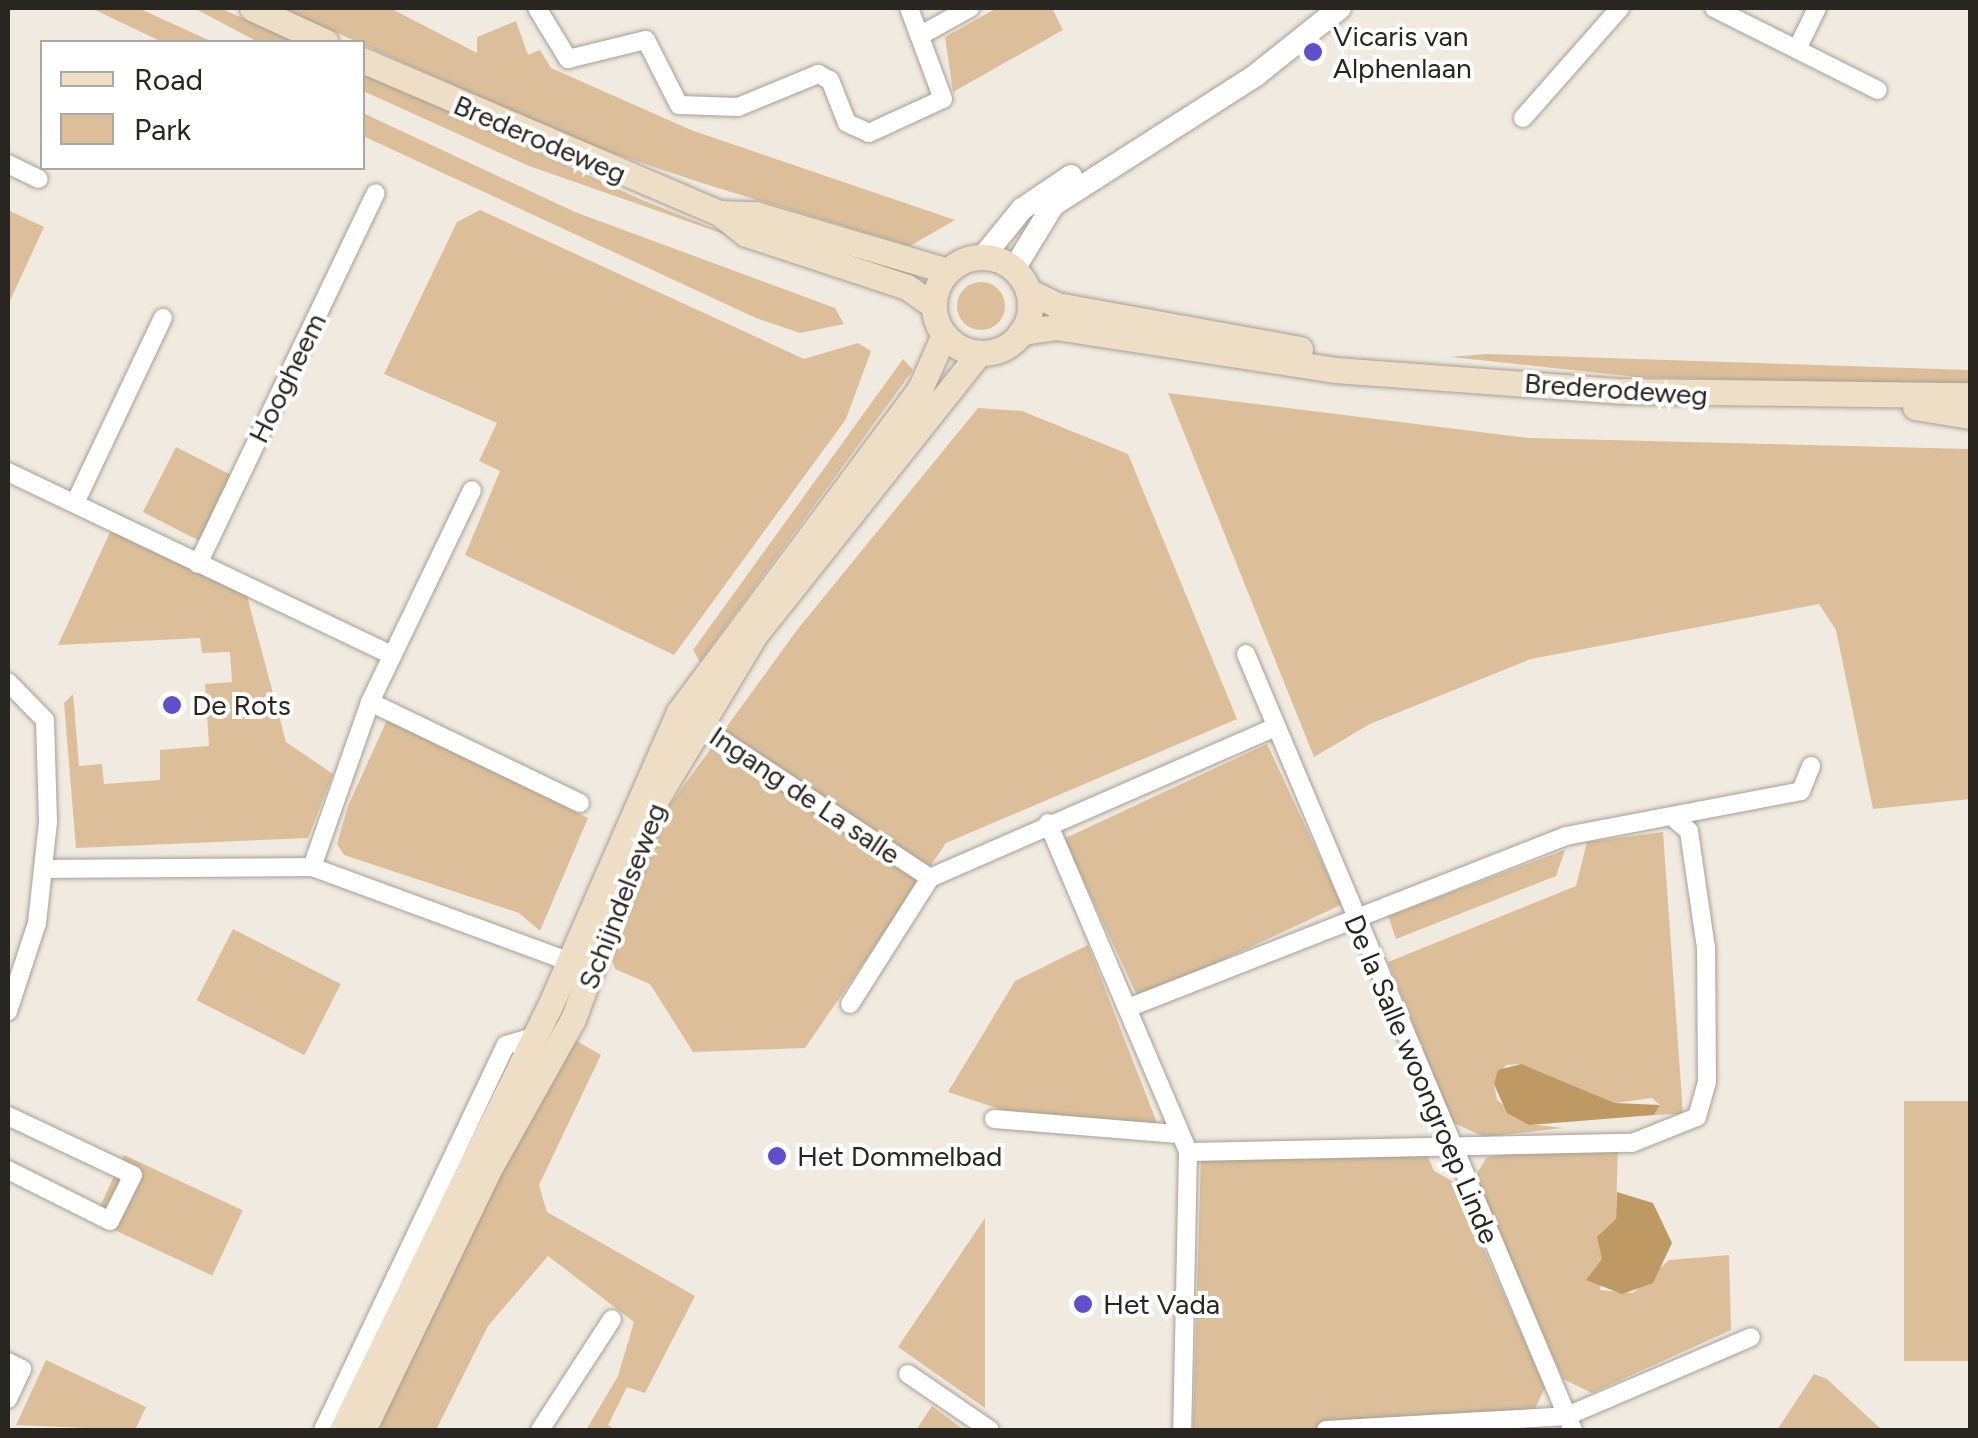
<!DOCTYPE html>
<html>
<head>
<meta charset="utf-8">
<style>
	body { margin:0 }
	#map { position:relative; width:1978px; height:1438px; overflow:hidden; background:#f1eae0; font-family:Figtree,sans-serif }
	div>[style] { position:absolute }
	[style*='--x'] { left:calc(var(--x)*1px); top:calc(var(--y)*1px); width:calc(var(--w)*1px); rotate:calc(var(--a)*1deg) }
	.green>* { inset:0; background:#dcbf9a; transform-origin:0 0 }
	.round { border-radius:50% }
	.water>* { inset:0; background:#bf9964 }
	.roads { filter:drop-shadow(0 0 2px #a69f96) drop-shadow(0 0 2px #a69f96) }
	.minor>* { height:18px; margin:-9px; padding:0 9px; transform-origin:9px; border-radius:9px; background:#fff }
	.tertiary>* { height:22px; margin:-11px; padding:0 11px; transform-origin:11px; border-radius:11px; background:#fff }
	.secondary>* { height:25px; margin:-12.5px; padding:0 12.5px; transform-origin:12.5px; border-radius:12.5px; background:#eedec6 }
	.secondary>.ring { margin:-12.5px; padding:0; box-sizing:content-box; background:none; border:25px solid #eedec6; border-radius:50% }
	.dots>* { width:28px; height:28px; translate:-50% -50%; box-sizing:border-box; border:5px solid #fff; border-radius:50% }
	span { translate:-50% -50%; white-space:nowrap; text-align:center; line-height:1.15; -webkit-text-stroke:8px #fff; paint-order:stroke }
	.poi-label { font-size:28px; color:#292622 }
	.left { translate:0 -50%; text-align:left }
	.street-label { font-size:28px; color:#292622 }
	.frame { position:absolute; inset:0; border:10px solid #292622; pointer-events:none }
	.legend { position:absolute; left:40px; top:40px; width:325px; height:130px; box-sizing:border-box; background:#fff; border:2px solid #a9a8a7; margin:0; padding:12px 18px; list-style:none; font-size:30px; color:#292622 }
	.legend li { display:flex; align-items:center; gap:20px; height:50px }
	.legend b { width:50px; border:2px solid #a9a8a7 }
</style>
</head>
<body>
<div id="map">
	<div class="green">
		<div style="clip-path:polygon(91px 8px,138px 8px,213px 42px,162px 42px)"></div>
		<div style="clip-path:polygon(194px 8px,220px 8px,297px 42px,258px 42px)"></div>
		<div style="clip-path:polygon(281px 8px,390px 8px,477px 53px,477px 37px,516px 21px,528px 55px,540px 50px,551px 68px,691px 130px,955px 220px,910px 246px,708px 185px,588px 145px)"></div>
		<div style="clip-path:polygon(997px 8px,1052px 8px,1063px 30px,953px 92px,945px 37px)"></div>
		<div style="clip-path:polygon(363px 72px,642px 200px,761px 247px,529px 166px,363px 91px)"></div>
		<div style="clip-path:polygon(363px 113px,575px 212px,835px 308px,844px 324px,800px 333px,756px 318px,363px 136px)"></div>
		<div style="clip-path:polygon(8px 210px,44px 227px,8px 305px)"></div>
		<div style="clip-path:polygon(480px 210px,804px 359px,858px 343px,871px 351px,846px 419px,674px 655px,465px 555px,500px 471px,479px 461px,497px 423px,384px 374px,457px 222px)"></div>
		<div class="round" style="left:957px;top:282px;width:48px;height:48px"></div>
		<div style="clip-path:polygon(1486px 354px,1970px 370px,1970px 386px,1637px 377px,1451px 357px)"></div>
		<div style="clip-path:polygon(903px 359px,913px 370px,700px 662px,693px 650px)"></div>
		<div style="clip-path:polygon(1168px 393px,1529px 438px,1970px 449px,1970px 799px,1873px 809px,1836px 630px,1819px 604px,1531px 659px,1370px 724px,1314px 757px)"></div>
		<div style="clip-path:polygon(978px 408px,1022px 411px,1128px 454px,1237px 719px,946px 843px,805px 1048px,693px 1052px,650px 984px,615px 969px,608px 948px,653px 828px,797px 630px)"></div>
		<div style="left:176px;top:447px;width:63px;height:73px;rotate:27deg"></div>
		<div style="clip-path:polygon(111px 530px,247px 596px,286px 742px,333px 774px,308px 838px,76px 848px,64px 703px,73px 694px,79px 766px,102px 764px,104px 784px,160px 780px,160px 750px,209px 746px,205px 684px,232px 682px,230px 652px,202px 653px,200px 638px,58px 645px)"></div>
		<div style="clip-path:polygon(387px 720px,588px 818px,540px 931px,519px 913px,344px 855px,337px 844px,348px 806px)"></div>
		<div style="left:1267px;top:744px;width:177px;height:224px;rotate:65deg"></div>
		<div style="clip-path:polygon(1663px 832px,1683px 1114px,1654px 1115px,1660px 1105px,1652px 1098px,1615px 1103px,1520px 1064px,1506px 1065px,1494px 1084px,1497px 1100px,1529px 1124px,1563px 1128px,1484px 1137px,1452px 1122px,1388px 962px,1576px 886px,1587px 842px)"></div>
		<div style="clip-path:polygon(1565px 850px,1556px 876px,1396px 939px,1388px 916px)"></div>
		<div style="left:233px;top:929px;width:121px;height:80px;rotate:27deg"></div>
		<div style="clip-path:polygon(1088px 945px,1159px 1128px,1003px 1110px,948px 1092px,1015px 981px)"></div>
		<div style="clip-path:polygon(570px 1037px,601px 1055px,539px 1185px,547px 1212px,695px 1296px,645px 1393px,627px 1387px,608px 1425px,615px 1430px,586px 1430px,618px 1376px,634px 1322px,548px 1256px,488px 1326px,436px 1430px,367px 1430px)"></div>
		<div style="left:1970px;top:1101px;width:260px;height:66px;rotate:90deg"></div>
		<div style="clip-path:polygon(1618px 1141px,1616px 1219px,1600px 1290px,1633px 1293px,1669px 1260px,1729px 1255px,1731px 1330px,1592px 1393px,1563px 1379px,1474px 1178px,1487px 1157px)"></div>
		<div style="clip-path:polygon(1427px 1154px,1434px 1171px,1454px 1182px,1545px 1387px,1535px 1409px,1323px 1430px,1193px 1430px,1201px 1155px)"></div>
		<div style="left:124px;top:1155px;width:131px;height:72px;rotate:25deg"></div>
		<div style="clip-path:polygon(985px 1218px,985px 1408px,898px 1347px)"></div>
		<div style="clip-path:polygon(46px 1360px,146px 1407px,135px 1430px,16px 1425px)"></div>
		<div style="clip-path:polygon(1814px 1374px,1827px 1379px,1882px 1430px,1777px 1430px)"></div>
		<div style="clip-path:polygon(932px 1406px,964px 1430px,916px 1430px)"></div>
	</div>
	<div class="water">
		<div style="clip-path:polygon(1521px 1064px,1615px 1103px,1660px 1105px,1654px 1115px,1529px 1125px,1507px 1113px,1494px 1084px,1498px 1070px)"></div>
		<div style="clip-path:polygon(1617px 1192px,1653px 1203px,1672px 1243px,1653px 1283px,1622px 1294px,1586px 1280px,1602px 1259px,1597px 1237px,1616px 1219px)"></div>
	</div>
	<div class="roads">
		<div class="minor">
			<div style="--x:537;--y:8;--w:60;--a:58.7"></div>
			<div style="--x:568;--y:59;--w:80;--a:-13.7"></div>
			<div style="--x:646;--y:40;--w:73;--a:63.1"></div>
			<div style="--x:679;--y:105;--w:59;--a:1.9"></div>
			<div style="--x:738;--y:107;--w:87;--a:-22.4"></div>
			<div style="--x:818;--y:74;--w:13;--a:27"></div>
			<div style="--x:830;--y:80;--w:46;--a:68.4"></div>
			<div style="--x:847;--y:123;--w:24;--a:24"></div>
			<div style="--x:869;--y:133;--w:81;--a:-24.7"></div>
			<div style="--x:943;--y:99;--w:97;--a:-110.5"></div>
			<div style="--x:1714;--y:8;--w:183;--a:26.6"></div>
			<div style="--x:921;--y:35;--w:56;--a:-28.9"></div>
			<div style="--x:1798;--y:47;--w:43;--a:-64"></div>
			<div style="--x:1523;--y:118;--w:147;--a:-48.6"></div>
			<div style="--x:8;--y:164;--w:34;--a:26"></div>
			<div style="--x:8;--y:472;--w:425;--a:25.5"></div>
			<div style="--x:75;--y:503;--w:205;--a:-64.6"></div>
			<div style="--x:198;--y:564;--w:411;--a:-64.4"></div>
			<div style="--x:1246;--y:654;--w:842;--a:67.15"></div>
			<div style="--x:8;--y:682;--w:53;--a:45.8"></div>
			<div style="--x:45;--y:720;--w:102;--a:88.3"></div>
			<div style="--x:48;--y:822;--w:102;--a:96.2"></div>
			<div style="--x:37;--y:923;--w:93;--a:108.2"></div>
			<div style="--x:370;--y:702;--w:233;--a:25.7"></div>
			<div style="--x:693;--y:721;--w:284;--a:33.5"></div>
			<div style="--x:1048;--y:823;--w:358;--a:66.9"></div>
			<div style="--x:1188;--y:1152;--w:278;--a:91.2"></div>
			<div style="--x:312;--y:867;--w:175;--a:-70.6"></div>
			<div style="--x:370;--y:702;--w:235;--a:-64.3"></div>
			<div style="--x:46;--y:869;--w:266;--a:-0.4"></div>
			<div style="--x:312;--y:867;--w:275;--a:20.2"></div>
			<div style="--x:850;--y:1004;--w:149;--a:-57.6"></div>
			<div style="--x:930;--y:878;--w:372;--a:-23.6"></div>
			<div style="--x:1130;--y:1007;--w:468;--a:-21.4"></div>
			<div style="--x:1566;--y:836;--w:239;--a:-10.8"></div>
			<div style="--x:1801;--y:791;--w:27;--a:-68"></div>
			<div style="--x:8;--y:1116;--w:138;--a:25.3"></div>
			<div style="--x:133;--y:1175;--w:51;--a:116.6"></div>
			<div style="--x:110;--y:1221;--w:114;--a:-153.4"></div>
			<div style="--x:994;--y:1119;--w:182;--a:4.7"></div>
			<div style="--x:1188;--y:1152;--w:444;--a:-1.2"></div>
			<div style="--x:1632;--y:1143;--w:70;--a:-21.8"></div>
			<div style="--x:1697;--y:1117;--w:37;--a:-74"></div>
			<div style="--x:1707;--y:1081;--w:133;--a:-90.4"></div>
			<div style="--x:1706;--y:948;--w:118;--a:-98.3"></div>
			<div style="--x:1689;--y:831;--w:16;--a:-140"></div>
			<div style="--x:8;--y:1362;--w:16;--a:27"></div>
			<div style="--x:22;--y:1369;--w:33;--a:115"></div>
			<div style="--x:908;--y:1374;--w:99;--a:34.3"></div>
			<div style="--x:323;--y:1430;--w:426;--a:-64.6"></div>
			<div style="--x:506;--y:1045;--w:29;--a:-16"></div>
			<div style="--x:540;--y:1430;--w:132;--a:-57"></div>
			<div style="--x:1326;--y:1430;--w:241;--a:-3.3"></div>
			<div style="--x:1567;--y:1416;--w:200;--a:-23.2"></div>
		</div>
		<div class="tertiary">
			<div style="--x:983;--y:257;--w:62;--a:-50.9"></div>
			<div style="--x:1022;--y:209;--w:59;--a:-34"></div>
			<div style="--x:1014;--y:269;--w:75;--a:-58.6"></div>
			<div style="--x:1053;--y:205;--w:241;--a:-32.6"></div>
			<div style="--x:1256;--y:75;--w:107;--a:-38.6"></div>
		</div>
		<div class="secondary">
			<div style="--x:252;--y:8;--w:81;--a:24.7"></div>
			<div style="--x:362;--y:60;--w:388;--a:23.2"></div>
			<div style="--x:719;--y:213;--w:34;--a:38"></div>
			<div style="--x:746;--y:234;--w:169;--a:18.2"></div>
			<div style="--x:907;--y:287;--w:33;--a:35"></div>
			<div style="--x:719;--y:213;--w:36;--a:2"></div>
			<div style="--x:755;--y:214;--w:201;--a:16.5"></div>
			<div class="ring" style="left:934px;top:257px;width:71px;height:71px"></div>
			<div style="--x:1028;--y:291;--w:32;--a:26"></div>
			<div style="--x:1057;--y:305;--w:247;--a:10.3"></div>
			<div style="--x:1021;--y:332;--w:34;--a:-8"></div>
			<div style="--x:1055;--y:327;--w:283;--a:8.7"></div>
			<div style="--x:1335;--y:370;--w:288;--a:4.2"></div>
			<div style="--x:1622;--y:391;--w:348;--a:0.7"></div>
			<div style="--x:1915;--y:407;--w:56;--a:9.3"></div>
			<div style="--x:342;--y:1430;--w:470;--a:-63.9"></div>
			<div style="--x:549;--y:1008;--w:323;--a:-66.3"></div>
			<div style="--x:679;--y:712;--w:403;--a:-53.3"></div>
			<div style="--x:920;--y:389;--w:59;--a:-66"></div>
			<div style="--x:363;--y:1430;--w:288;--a:-64.2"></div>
			<div style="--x:488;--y:1171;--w:174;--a:-60.8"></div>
			<div style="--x:573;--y:1019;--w:233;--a:-69.4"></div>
			<div style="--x:655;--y:801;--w:192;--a:-59"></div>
			<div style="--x:754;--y:636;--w:362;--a:-51.5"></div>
		</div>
	</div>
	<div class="dots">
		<div style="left:1313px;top:52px;background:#604fc8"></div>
		<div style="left:172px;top:705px;background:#604fc8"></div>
		<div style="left:777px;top:1156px;background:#604fc8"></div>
		<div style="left:1083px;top:1304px;background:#604fc8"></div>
	</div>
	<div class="poi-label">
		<span class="left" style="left:1333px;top:52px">Vicaris van<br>Alphenlaan</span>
		<span class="left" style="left:192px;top:705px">De Rots</span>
		<span class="left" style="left:797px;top:1156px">Het Dommelbad</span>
		<span class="left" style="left:1103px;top:1304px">Het Vada</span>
	</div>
	<div class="street-label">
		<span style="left:540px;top:139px;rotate:23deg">Brederodeweg</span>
		<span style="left:287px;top:378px;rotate:-64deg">Hoogheem</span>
		<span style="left:1616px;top:389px;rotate:4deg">Brederodeweg</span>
		<span style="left:805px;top:795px;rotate:34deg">Ingang de La salle</span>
		<span style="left:622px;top:896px;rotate:-69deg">Schijndelseweg</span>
		<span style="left:1422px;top:1079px;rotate:67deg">De la Salle woongroep Linde</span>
	</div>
	<div class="frame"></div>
	<ul class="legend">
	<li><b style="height:12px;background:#eedec6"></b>Road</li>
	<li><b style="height:28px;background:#dcbf9a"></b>Park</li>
	</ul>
</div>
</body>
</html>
